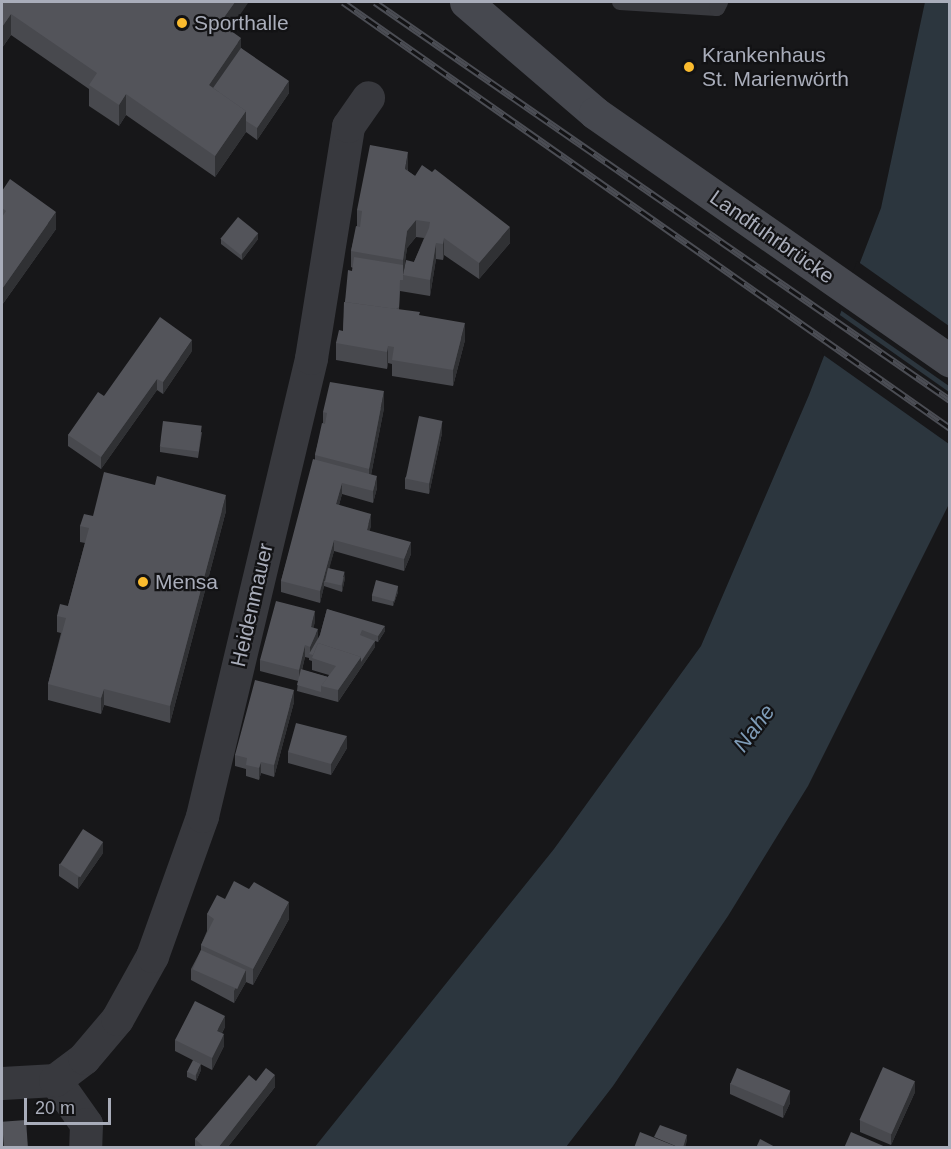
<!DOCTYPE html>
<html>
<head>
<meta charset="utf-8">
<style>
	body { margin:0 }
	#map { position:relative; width:951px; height:1149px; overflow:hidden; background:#171719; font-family:Arial,sans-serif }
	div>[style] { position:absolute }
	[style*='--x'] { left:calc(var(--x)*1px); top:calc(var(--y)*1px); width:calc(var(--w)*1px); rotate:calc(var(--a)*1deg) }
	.water>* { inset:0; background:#2c363e }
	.pier>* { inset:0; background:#171719 }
	.lane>* { height:16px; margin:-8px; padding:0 8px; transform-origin:8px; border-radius:8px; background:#38393e }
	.street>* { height:33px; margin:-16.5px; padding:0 16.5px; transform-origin:16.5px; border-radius:16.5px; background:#38393e }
	.secondary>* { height:33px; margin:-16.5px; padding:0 16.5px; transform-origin:16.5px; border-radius:16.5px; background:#46484f }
	.rail>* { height:7px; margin-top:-3.5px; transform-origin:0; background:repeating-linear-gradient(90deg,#121214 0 14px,#4b4d54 0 28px); box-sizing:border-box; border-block:2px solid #4b4d54 }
	.wall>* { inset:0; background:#48494e }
	.shaded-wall>* { inset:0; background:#303134 }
	.building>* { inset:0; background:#53545a; transform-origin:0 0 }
	.dots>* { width:16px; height:16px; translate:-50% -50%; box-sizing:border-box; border:3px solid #121214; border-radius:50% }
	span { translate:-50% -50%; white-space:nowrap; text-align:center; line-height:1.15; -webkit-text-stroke:4.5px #121214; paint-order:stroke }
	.poi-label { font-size:21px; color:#a9adba }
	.left { translate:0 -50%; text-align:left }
	.street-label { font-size:21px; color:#a9adba }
	.water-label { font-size:22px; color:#7e9bb6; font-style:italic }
	.frame { position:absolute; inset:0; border:3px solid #a9adba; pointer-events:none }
	.scale { position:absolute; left:24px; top:1098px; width:87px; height:27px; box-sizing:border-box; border:3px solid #a9adba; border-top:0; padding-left:8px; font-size:18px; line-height:21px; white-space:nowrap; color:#a9adba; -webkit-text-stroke:4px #121214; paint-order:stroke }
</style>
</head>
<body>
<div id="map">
	<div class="water">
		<div style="clip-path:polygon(925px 2px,949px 2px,949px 504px,808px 786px,728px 916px,613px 1086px,566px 1147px,314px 1148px,554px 849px,701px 646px,809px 395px,881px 208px)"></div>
	</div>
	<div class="pier">
		<div style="clip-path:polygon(857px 261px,949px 326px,949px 386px,839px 309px)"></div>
		<div style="clip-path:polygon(837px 313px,949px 392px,949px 444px,822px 354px)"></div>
	</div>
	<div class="lane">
		<div style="--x:620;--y:2;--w:97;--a:3.5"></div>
		<div style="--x:717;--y:8;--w:7;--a:-63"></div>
	</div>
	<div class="street">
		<div style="--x:55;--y:1080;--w:54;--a:54.8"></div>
		<div style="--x:86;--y:1124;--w:24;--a:92"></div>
		<div style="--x:2;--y:1083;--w:53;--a:-3.2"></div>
		<div style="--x:55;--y:1080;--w:36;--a:-37"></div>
		<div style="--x:84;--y:1058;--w:51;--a:-49.8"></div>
		<div style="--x:117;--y:1019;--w:72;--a:-60.9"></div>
		<div style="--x:152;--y:956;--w:149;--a:-70.3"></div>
		<div style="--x:202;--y:816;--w:471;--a:-76.6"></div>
		<div style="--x:311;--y:358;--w:235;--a:-80.9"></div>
		<div style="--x:348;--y:126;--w:35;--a:-55"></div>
	</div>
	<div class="secondary">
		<div style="--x:466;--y:2;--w:170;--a:40.7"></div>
		<div style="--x:595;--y:113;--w:433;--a:34.9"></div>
	</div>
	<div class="rail">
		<div style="--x:343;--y:2;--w:742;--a:35.06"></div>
		<div style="--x:375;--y:2;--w:699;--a:34.69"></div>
	</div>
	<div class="wall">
		<div style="clip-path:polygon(2px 2px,248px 2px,229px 30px,241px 48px,289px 93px,257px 140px,246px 132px,215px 177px,126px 115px,119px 126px,89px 106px,89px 89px,11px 35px,2px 48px)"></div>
		<div style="clip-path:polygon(evenodd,408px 168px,408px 171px,510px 243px,479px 279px,444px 255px,443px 260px,436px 259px,430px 296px,400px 291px,399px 310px,420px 316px,465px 340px,453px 386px,392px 376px,392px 364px,388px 363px,387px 369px,336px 360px,336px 343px,343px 331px,345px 302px,353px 268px,351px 267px,351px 251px,357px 226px,357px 210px,408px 168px,416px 237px,424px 238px,414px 262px,403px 275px,407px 248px,416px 237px)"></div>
		<div style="clip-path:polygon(2px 191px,56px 229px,2px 305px)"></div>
		<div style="clip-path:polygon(221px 239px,258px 239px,242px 260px,221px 244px)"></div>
		<div style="clip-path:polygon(192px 351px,163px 394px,157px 390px,101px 469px,68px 446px,68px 435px,104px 396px)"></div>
		<div style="clip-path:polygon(384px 408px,371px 475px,377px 488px,373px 503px,342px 494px,339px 505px,371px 526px,369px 531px,411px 554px,404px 571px,334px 551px,329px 568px,345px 578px,342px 592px,324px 586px,320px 603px,281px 592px,281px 581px,315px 460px,315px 455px,323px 423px,323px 412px)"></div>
		<div style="clip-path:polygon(202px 432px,198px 458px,160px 452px,160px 447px)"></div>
		<div style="clip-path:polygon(442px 433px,429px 494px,405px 489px,405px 478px)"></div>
		<div style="clip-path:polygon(226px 511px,170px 723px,104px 705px,101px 714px,48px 700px,48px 684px,61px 633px,57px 632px,57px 616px,68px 606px,85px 543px,80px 542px,80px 526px,93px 516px)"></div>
		<div style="clip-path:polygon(398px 592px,393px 606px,372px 601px,372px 595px)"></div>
		<div style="clip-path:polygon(evenodd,327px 609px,385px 631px,378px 642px,375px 641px,375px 647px,338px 702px,297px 691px,298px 681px,260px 671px,260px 660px,315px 622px,313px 627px,318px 640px,320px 635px,327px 609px,305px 657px,309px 658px,309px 660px,312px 661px,312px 670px,329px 675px,328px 677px,302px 670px,305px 657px)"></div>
		<div style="clip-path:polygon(294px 702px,274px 777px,261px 773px,259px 780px,246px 776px,246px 769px,235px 766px,235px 755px)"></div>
		<div style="clip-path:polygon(347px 748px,331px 775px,288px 763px,288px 752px)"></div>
		<div style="clip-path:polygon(103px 853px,78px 889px,59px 876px,59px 864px)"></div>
		<div style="clip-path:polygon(225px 899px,289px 919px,253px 985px,246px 982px,234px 1003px,191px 980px,191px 969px,201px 950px,201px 945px,207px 931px,207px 914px)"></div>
		<div style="clip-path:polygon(225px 1027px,222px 1033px,224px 1046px,212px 1070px,175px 1051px,175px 1040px)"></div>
		<div style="clip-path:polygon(201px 1070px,196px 1081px,187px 1077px,187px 1071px)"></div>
		<div style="clip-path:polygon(256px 1081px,275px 1087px,227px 1148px,195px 1148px,195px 1139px)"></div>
		<div style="clip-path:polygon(730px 1083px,790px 1103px,783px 1118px,730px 1094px)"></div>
		<div style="clip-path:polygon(915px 1092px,891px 1145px,860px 1132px,860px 1120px)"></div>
	</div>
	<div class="shaded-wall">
		<div style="clip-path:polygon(235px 2px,248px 2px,248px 3px,220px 44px,220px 23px)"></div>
		<div style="clip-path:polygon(11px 14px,11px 35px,2px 48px,2px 27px)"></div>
		<div style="clip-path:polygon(241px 38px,241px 59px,214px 99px,209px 85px)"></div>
		<div style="clip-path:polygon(289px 81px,289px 93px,257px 140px,257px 128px)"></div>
		<div style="clip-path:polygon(126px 94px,126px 115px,119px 126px,119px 105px)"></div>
		<div style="clip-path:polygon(246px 111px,246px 132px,215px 177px,215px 156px)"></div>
		<div style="clip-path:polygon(408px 152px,408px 168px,405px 186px,405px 169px)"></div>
		<div style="clip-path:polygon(56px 212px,56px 229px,2px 305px,2px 289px)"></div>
		<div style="clip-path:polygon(416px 220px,416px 237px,407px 248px,403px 276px,403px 260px,407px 231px)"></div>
		<div style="clip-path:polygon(510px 227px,510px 243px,479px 279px,479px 263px)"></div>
		<div style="clip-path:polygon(258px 233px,258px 239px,242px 260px,242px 254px)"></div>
		<div style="clip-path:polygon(444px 238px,444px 255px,443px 260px,443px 244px)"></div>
		<div style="clip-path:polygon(436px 243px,436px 259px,430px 296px,430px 280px)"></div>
		<div style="clip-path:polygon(465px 323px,465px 340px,453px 386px,453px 370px)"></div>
		<div style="clip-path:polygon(192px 340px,192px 351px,163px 394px,163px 382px)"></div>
		<div style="clip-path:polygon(388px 346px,388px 363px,387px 369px,387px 352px)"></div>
		<div style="clip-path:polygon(157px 379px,157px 390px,101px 469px,101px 457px)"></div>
		<div style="clip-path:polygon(384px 391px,384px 408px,369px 485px,369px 469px)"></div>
		<div style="clip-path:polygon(442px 421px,442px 433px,429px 494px,429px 483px)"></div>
		<div style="clip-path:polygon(377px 476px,377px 488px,373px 503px,373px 491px)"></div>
		<div style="clip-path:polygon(342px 483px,342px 494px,336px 516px,336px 504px)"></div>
		<div style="clip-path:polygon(226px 495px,226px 511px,170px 723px,170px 706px)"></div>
		<div style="clip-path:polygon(371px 514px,371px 526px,367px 542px,367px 530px)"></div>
		<div style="clip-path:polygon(334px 540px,334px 551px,326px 581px,324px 581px,324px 586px,320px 603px,320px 591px)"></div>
		<div style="clip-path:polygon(411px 542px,411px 554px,404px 571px,404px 559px)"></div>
		<div style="clip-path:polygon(345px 572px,345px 578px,342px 592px,342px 586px)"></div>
		<div style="clip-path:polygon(398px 586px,398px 592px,393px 606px,393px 601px)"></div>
		<div style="clip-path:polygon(315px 611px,315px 622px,311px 638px,311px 627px)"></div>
		<div style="clip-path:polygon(385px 626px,385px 631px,378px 642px,378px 636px)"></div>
		<div style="clip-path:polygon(318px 629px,318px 640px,310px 654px,310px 647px)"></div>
		<div style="clip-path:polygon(375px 641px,375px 647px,338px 702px,338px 690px,361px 657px)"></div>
		<div style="clip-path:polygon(305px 645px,305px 657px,299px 681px,299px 670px)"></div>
		<div style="clip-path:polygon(104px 689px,104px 705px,101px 714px,101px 698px)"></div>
		<div style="clip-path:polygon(294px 690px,294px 702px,274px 777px,274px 765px)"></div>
		<div style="clip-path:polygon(347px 736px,347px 748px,331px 775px,331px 764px)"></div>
		<div style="clip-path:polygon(261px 762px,261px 773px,259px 780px,259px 768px)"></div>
		<div style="clip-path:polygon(103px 842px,103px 853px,78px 889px,78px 878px)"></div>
		<div style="clip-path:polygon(289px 902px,289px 919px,253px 985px,253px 969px)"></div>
		<div style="clip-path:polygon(246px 970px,246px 982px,234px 1003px,234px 991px)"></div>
		<div style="clip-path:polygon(225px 1016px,225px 1027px,217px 1042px,217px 1031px)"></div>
		<div style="clip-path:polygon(224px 1034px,224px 1046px,212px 1070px,212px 1058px)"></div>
		<div style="clip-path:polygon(201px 1064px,201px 1070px,196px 1081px,196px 1075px)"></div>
		<div style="clip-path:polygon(275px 1075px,275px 1087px,227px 1148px,218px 1148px)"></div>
		<div style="clip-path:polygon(915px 1081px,915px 1092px,891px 1145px,891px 1134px)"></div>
		<div style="clip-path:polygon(790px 1091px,790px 1103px,783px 1118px,783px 1107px)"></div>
		<div style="clip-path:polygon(687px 1135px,687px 1141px,685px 1148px,683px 1148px)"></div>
	</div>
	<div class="building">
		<div style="clip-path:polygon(2px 2px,235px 2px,220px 23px,241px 38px,209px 85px,246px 111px,215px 156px,126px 94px,119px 105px,89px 85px,97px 73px,11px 14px,2px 27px)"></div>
		<div style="clip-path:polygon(241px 48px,289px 81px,257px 128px,246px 121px,246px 111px,213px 88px)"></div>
		<div style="clip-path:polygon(370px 145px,408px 152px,405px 169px,415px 176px,422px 165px,432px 172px,435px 169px,510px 227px,479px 263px,444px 238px,443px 244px,436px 243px,430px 280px,403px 275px,406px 260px,414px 262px,429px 228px,430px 222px,416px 220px,407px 231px,403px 260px,351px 251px,356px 226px,360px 227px,362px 211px,357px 210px)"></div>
		<div style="clip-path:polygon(10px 179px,56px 212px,2px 289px,2px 217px,6px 211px,2px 208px,2px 191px)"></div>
		<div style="left:238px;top:217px;width:26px;height:28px;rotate:39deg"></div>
		<div style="clip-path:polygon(354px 257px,403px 265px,403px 280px,400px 280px,399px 307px,396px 309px,345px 302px,348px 270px,352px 271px)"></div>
		<div style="clip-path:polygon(344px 302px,420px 312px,419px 315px,465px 323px,453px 370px,392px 360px,394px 347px,388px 346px,387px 352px,336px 343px,339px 330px,343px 331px)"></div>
		<div style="clip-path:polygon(160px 317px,192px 340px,163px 382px,157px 379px,101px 457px,68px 435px,98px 392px,104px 396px)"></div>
		<div style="clip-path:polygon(330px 382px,384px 391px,369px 469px,315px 455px,322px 423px,325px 424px,327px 413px,323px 412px)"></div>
		<div style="left:419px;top:416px;width:24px;height:64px;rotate:12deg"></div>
		<div style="left:163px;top:421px;width:39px;height:26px;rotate:7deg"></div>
		<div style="clip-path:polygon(313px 459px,377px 476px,373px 491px,342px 483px,336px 504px,371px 514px,367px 530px,411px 542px,404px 559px,334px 540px,320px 591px,281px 581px)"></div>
		<div style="clip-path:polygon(104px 472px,155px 485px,157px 476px,226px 495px,170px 706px,104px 689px,101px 698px,48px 684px,66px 618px,57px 616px,60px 604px,68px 606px,89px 528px,80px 526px,84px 514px,93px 516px)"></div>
		<div style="left:328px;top:568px;width:17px;height:14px;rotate:13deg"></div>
		<div style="left:376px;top:580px;width:23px;height:16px;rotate:15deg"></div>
		<div style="clip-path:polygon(276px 601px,315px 611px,311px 627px,318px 629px,310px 647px,305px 645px,299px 670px,260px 660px)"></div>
		<div style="clip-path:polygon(327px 609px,385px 626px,378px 636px,362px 630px,360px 635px,375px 641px,361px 662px,361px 657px,318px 643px,313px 655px,309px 654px,320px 635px)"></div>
		<div style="clip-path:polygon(318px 643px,361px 657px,338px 690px,321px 686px,336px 666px,312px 658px)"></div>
		<div style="clip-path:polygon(301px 669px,328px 677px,321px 686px,321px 692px,297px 685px)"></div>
		<div style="clip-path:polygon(255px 680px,294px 690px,274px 765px,261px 762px,259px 768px,246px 765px,247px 758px,235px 755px)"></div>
		<div style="clip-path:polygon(296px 723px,347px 736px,331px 764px,288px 752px)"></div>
		<div style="left:83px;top:829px;width:24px;height:42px;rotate:33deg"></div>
		<div style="clip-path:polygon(234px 881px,249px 889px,254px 882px,289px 902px,253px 969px,201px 945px,214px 919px,207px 914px,217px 895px,225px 899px)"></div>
		<div style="left:201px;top:950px;width:49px;height:21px;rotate:24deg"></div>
		<div style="clip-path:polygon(195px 1001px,225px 1016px,217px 1031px,224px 1034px,212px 1058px,175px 1040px)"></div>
		<div style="left:193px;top:1060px;width:9px;height:13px;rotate:27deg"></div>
		<div style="left:883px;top:1067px;width:35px;height:58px;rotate:24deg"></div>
		<div style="clip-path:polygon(266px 1068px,275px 1075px,218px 1148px,205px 1148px,195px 1139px,249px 1075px,256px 1081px)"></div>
		<div style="left:737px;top:1068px;width:58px;height:17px;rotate:23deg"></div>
		<div style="left:26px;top:1120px;width:28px;height:24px;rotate:86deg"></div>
		<div style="clip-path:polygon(660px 1125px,687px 1135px,683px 1148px,680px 1148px,654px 1137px)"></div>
		<div style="clip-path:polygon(640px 1132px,680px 1148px,634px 1148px)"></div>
		<div style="clip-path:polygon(851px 1132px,888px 1148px,844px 1148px)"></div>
		<div style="clip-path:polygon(760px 1139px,777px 1148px,756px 1148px)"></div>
	</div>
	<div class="dots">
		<div style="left:182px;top:23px;background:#fabb2e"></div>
		<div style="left:689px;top:67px;background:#fabb2e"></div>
		<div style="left:143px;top:582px;background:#fabb2e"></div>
	</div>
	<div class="poi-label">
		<span class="left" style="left:194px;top:23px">Sporthalle</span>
		<span class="left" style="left:702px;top:67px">Krankenhaus<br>St. Marienwörth</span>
		<span class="left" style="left:155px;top:582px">Mensa</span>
	</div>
	<div class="street-label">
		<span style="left:772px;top:237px;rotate:35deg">Landfuhrbrücke</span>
		<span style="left:252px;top:605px;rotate:-77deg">Heidenmauer</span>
	</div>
	<div class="water-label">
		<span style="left:754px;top:728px;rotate:-53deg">Nahe</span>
	</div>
	<div class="frame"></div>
	<div class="scale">20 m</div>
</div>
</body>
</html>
